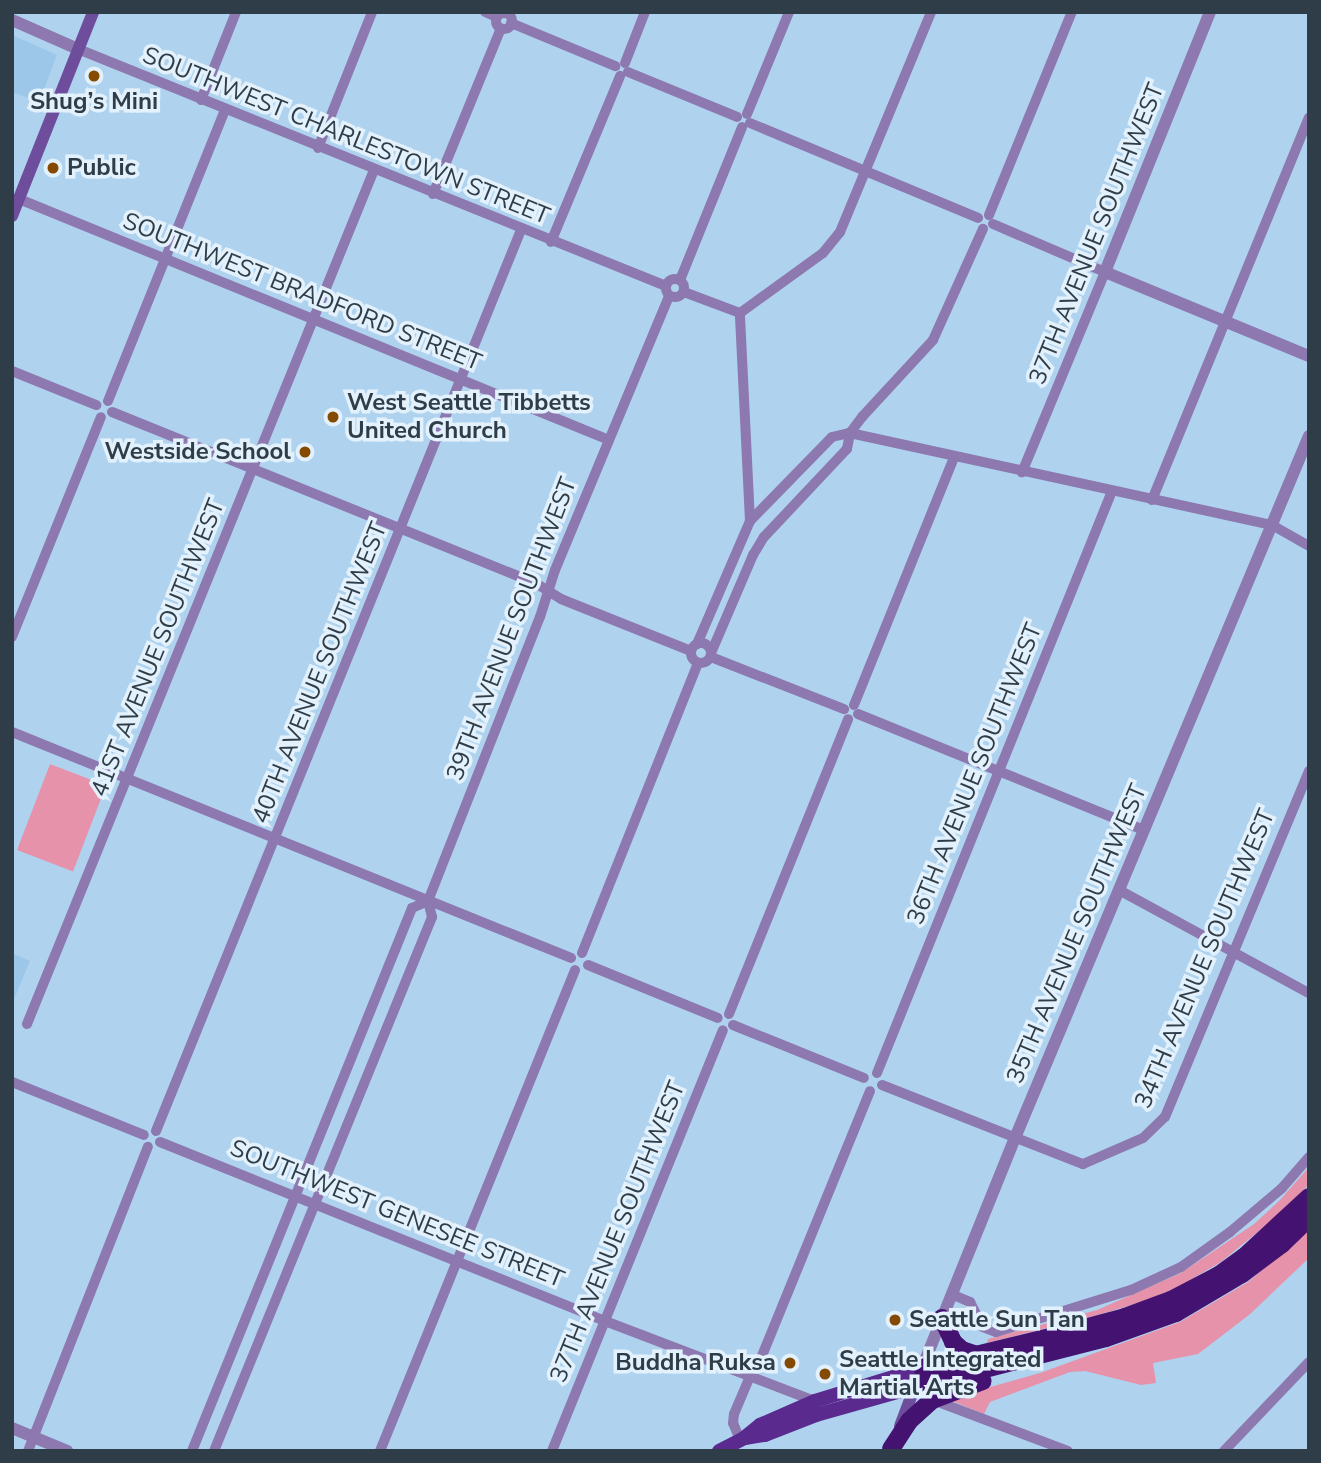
<!DOCTYPE html>
<html>
<head>
<meta charset="utf-8">
<style>
	body { margin:0 }
	#map { position:relative; width:1321px; height:1463px; overflow:hidden; background:#afd3ef; font-family:"Nunito Sans",sans-serif }
	div>[style] { position:absolute }
	[style*='--x'] { left:calc(var(--x)*1px); top:calc(var(--y)*1px); width:calc(var(--w)*1px); rotate:calc(var(--a)*1deg) }
	.built>* { inset:0; background:#9dc7e8 }
	.green>* { inset:0; background:#e692aa; transform-origin:0 0 }
	.minor>* { height:10px; margin:-5px; padding:0 5px; transform-origin:5px; border-radius:5px; background:#8d79af }
	.minor>.ring { margin:-5px; padding:0; box-sizing:content-box; background:none; border:10px solid #8d79af; border-radius:50% }
	.tertiary>* { height:12px; margin:-6px; padding:0 6px; transform-origin:6px; border-radius:6px; background:#8d79af }
	.secondary>* { height:12px; margin:-6px; padding:0 6px; transform-origin:6px; border-radius:6px; background:#6f4d9d }
	.primary>* { height:14px; margin:-7px; padding:0 7px; transform-origin:7px; border-radius:7px; background:#5a2a8f }
	.motorway>* { height:18px; margin:-9px; padding:0 9px; transform-origin:9px; border-radius:9px; background:#441372 }
	.dots>* { width:19px; height:19px; translate:-50% -50%; box-sizing:border-box; border:4px solid #e2f1fc; border-radius:50% }
	span { translate:-50% -50%; white-space:nowrap; text-align:center; line-height:1.15; -webkit-text-stroke:7px #e2f1fc; paint-order:stroke }
	.poi-label { font-size:24px; color:#2e3d48; font-weight:700 }
	.left { translate:0 -50%; text-align:left }
	.right { translate:-100% -50%; text-align:right }
	.street-label { font-size:24px; color:#2e3d48 }
	.frame { position:absolute; inset:0; border:14px solid #2e3d48; pointer-events:none }
</style>
</head>
<body>
<div id="map">
	<div class="built">
		<div style="clip-path:polygon(12px 35px,57px 55px,39px 102px,12px 92px)"></div>
		<div style="clip-path:polygon(12px 953px,30px 961px,12px 1004px)"></div>
	</div>
	<div class="green">
		<div style="left:50px;top:764px;width:60px;height:92px;rotate:21deg"></div>
		<div style="clip-path:polygon(1309px 1167px,1309px 1184px,1288px 1207px,1221px 1262px,1185px 1283px,1152px 1299px,1098px 1315px,987px 1343px,988px 1339px,1097px 1310px,1181px 1273px,1254px 1224px,1280px 1200px)"></div>
		<div style="clip-path:polygon(1309px 1230px,1309px 1258px,1249px 1315px,1198px 1354px,1153px 1363px,1156px 1383px,1141px 1385px,1085px 1371px,1070px 1372px,990px 1402px,984px 1414px,947px 1399px,1040px 1373px,1180px 1322px,1248px 1282px)"></div>
	</div>
	<div class="minor">
		<div style="--x:485;--y:12;--w:13;--a:23"></div>
		<div class="ring" style="left:496px;top:13px;width:6px;height:6px"></div>
		<div style="--x:511;--y:23;--w:113;--a:22.5"></div>
		<div style="--x:78;--y:49;--w:634;--a:21.95"></div>
		<div style="--x:625;--y:63;--w:55;--a:-68.6"></div>
		<div style="--x:628;--y:72;--w:118;--a:22.4"></div>
		<div style="--x:201;--y:100;--w:95;--a:-68.3"></div>
		<div style="--x:747;--y:114;--w:110;--a:-67.6"></div>
		<div style="--x:750;--y:123;--w:247;--a:22.6"></div>
		<div style="--x:318;--y:148;--w:146;--a:-68.3"></div>
		<div style="--x:433;--y:194;--w:179;--a:-67.7"></div>
		<div style="--x:19;--y:199;--w:637;--a:22.22"></div>
		<div style="--x:989;--y:215;--w:219;--a:-67.8"></div>
		<div style="--x:993;--y:224;--w:122;--a:23.2"></div>
		<div style="--x:1105;--y:272;--w:217;--a:112.5"></div>
		<div style="--x:551;--y:242;--w:180;--a:-67.4"></div>
		<div class="ring" style="left:666px;top:279px;width:8px;height:8px"></div>
		<div style="--x:680;--y:280;--w:165;--a:-67.9"></div>
		<div style="--x:684;--y:292;--w:60;--a:20.6"></div>
		<div style="--x:12;--y:371;--w:91;--a:22"></div>
		<div style="--x:108;--y:401;--w:314;--a:-68.1"></div>
		<div style="--x:112;--y:412;--w:458;--a:22"></div>
		<div style="--x:537;--y:584;--w:28;--a:32"></div>
		<div style="--x:561;--y:599;--w:140;--a:21.8"></div>
		<div style="--x:1152;--y:500;--w:413;--a:-67.7"></div>
		<div style="--x:750;--y:521;--w:208;--a:-92.8"></div>
		<div style="--x:740;--y:313;--w:102;--a:-35.9"></div>
		<div style="--x:823;--y:253;--w:27;--a:-51"></div>
		<div style="--x:840;--y:232;--w:238;--a:-67.5"></div>
		<div style="--x:12;--y:637;--w:237;--a:-68"></div>
		<div class="ring" style="left:691px;top:643px;width:10px;height:10px"></div>
		<div style="--x:697;--y:644;--w:134;--a:-66.7"></div>
		<div style="--x:750;--y:521;--w:117;--a:-45.7"></div>
		<div style="--x:832;--y:437;--w:18;--a:-13"></div>
		<div style="--x:850;--y:433;--w:432;--a:12.3"></div>
		<div style="--x:1272;--y:525;--w:43;--a:29.6"></div>
		<div style="--x:711;--y:653;--w:107;--a:-66.8"></div>
		<div style="--x:753;--y:555;--w:21;--a:-59"></div>
		<div style="--x:764;--y:537;--w:121;--a:-46.7"></div>
		<div style="--x:847;--y:449;--w:16;--a:-79"></div>
		<div style="--x:850;--y:433;--w:20;--a:-53"></div>
		<div style="--x:862;--y:417;--w:105;--a:-47.3"></div>
		<div style="--x:933;--y:340;--w:122;--a:-65.8"></div>
		<div style="--x:711;--y:657;--w:143;--a:21.4"></div>
		<div style="--x:854;--y:705;--w:266;--a:-68"></div>
		<div style="--x:858;--y:714;--w:309;--a:22.1"></div>
		<div style="--x:12;--y:732;--w:603;--a:22.01"></div>
		<div style="--x:1119;--y:890;--w:216;--a:28.5"></div>
		<div style="--x:582;--y:953;--w:312;--a:-68.2"></div>
		<div style="--x:588;--y:965;--w:140;--a:22.2"></div>
		<div style="--x:729;--y:1014;--w:318;--a:-68"></div>
		<div style="--x:27;--y:1024;--w:922;--a:-67.89"></div>
		<div style="--x:733;--y:1025;--w:141;--a:22"></div>
		<div style="--x:877;--y:1073;--w:628;--a:-68.01"></div>
		<div style="--x:12;--y:1082;--w:142;--a:21.9"></div>
		<div style="--x:882;--y:1085;--w:216;--a:21.5"></div>
		<div style="--x:1083;--y:1164;--w:65;--a:-23.4"></div>
		<div style="--x:1143;--y:1138;--w:30;--a:-44"></div>
		<div style="--x:1165;--y:1117;--w:375;--a:-67.4"></div>
		<div style="--x:156;--y:1131;--w:972;--a:-67.95"></div>
		<div style="--x:160;--y:1142;--w:480;--a:21.9"></div>
		<div style="--x:605;--y:1321;--w:225;--a:20.9"></div>
		<div style="--x:951;--y:1294;--w:21;--a:23"></div>
		<div style="--x:970;--y:1302;--w:28;--a:63"></div>
		<div style="--x:983;--y:1327;--w:14;--a:21"></div>
		<div style="--x:996;--y:1332;--w:141;--a:-17.3"></div>
		<div style="--x:1131;--y:1290;--w:55;--a:-24.7"></div>
		<div style="--x:1181;--y:1267;--w:60;--a:-35.5"></div>
		<div style="--x:1230;--y:1232;--w:68;--a:-40.2"></div>
		<div style="--x:1282;--y:1188;--w:41;--a:-48.9"></div>
		<div style="--x:933;--y:1400;--w:144;--a:20.7"></div>
		<div style="--x:740;--y:1440;--w:18;--a:-112"></div>
		<div style="--x:733;--y:1423;--w:9;--a:-84"></div>
		<div style="--x:734;--y:1414;--w:39;--a:-67"></div>
		<div style="--x:749;--y:1378;--w:13;--a:-51"></div>
		<div style="--x:757;--y:1368;--w:299;--a:-67.8"></div>
		<div style="--x:28;--y:1451;--w:327;--a:-68.5"></div>
		<div style="--x:192;--y:1451;--w:586;--a:-67.94"></div>
		<div style="--x:412;--y:908;--w:17;--a:-24"></div>
		<div style="--x:214;--y:1451;--w:577;--a:-67.79"></div>
		<div style="--x:432;--y:917;--w:16;--a:-104"></div>
		<div style="--x:428;--y:901;--w:305;--a:-68.5"></div>
		<div style="--x:540;--y:617;--w:49;--a:-72.3"></div>
		<div style="--x:555;--y:570;--w:297;--a:-67.4"></div>
		<div style="--x:380;--y:1451;--w:519;--a:-67.93"></div>
		<div style="--x:552;--y:1451;--w:454;--a:-67.9"></div>
		<div style="--x:1224;--y:1451;--w:123;--a:-46.3"></div>
	</div>
	<div class="tertiary">
		<div style="--x:1210;--y:12;--w:280;--a:112"></div>
		<div style="--x:1105;--y:272;--w:221;--a:22.4"></div>
		<div style="--x:12;--y:20;--w:72;--a:23.7"></div>
		<div style="--x:922;--y:1368;--w:248;--a:-68"></div>
		<div style="--x:1015;--y:1138;--w:761;--a:-67.28"></div>
		<div style="--x:12;--y:1428;--w:60;--a:22.7"></div>
	</div>
	<div class="secondary">
		<div style="--x:12;--y:216;--w:219;--a:-68.3"></div>
		<div style="--x:900;--y:1426;--w:48;--a:-69.3"></div>
	</div>
	<div class="primary">
		<div style="--x:745;--y:1438;--w:20;--a:-9"></div>
		<div style="--x:765;--y:1435;--w:55;--a:-21.4"></div>
		<div style="--x:816;--y:1415;--w:103;--a:-15.8"></div>
		<div style="--x:719;--y:1451;--w:28;--a:-27"></div>
		<div style="--x:744;--y:1438;--w:21;--a:-39"></div>
		<div style="--x:760;--y:1425;--w:60;--a:-23.6"></div>
		<div style="--x:815;--y:1401;--w:112;--a:-17.1"></div>
	</div>
	<div class="motorway">
		<div style="--x:942;--y:1318;--w:26;--a:65"></div>
		<div style="--x:953;--y:1342;--w:12;--a:42"></div>
		<div style="--x:962;--y:1350;--w:16;--a:18"></div>
		<div style="--x:922;--y:1368;--w:140;--a:-13.6"></div>
		<div style="--x:1058;--y:1335;--w:69;--a:-15"></div>
		<div style="--x:1125;--y:1317;--w:49;--a:-20.3"></div>
		<div style="--x:1171;--y:1300;--w:54;--a:-27.5"></div>
		<div style="--x:1219;--y:1275;--w:31;--a:-36"></div>
		<div style="--x:1244;--y:1257;--w:88;--a:-42.7"></div>
		<div style="--x:915;--y:1387;--w:197;--a:-14.4"></div>
		<div style="--x:1106;--y:1338;--w:74;--a:-19.7"></div>
		<div style="--x:1176;--y:1313;--w:77;--a:-30.6"></div>
		<div style="--x:1242;--y:1274;--w:50;--a:-36.9"></div>
		<div style="--x:1282;--y:1244;--w:37;--a:-44"></div>
		<div style="--x:891;--y:1449;--w:33;--a:-57"></div>
		<div style="--x:909;--y:1421;--w:31;--a:-42"></div>
		<div style="--x:932;--y:1400;--w:54;--a:-20.4"></div>
	</div>
	<div class="dots">
		<div style="left:94px;top:76px;background:#854a01"></div>
		<div style="left:53px;top:168px;background:#854a01"></div>
		<div style="left:333px;top:417px;background:#854a01"></div>
		<div style="left:305px;top:452px;background:#854a01"></div>
		<div style="left:895px;top:1320px;background:#854a01"></div>
		<div style="left:790px;top:1363px;background:#854a01"></div>
		<div style="left:825px;top:1374px;background:#854a01"></div>
	</div>
	<div class="poi-label">
		<span style="left:94px;top:102px">Shug’s Mini</span>
		<span class="left" style="left:67px;top:168px">Public</span>
		<span class="left" style="left:347px;top:417px">West Seattle Tibbetts<br>United Church</span>
		<span class="right" style="left:291px;top:452px">Westside School</span>
		<span class="left" style="left:909px;top:1320px">Seattle Sun Tan</span>
		<span class="left" style="left:839px;top:1374px">Seattle Integrated<br>Martial Arts</span>
		<span class="right" style="left:776px;top:1363px">Buddha Ruksa</span>
	</div>
	<div class="street-label">
		<span style="left:346px;top:136px;rotate:22deg">SOUTHWEST CHARLESTOWN STREET</span>
		<span style="left:1097px;top:234px;rotate:-68deg">37TH AVENUE SOUTHWEST</span>
		<span style="left:302px;top:292px;rotate:22deg">SOUTHWEST BRADFORD STREET</span>
		<span style="left:512px;top:629px;rotate:-69deg">39TH AVENUE SOUTHWEST</span>
		<span style="left:158px;top:648px;rotate:-68deg">41ST AVENUE SOUTHWEST</span>
		<span style="left:320px;top:673px;rotate:-68deg">40TH AVENUE SOUTHWEST</span>
		<span style="left:975px;top:774px;rotate:-68deg">36TH AVENUE SOUTHWEST</span>
		<span style="left:1077px;top:934px;rotate:-67deg">35TH AVENUE SOUTHWEST</span>
		<span style="left:1205px;top:959px;rotate:-67deg">34TH AVENUE SOUTHWEST</span>
		<span style="left:397px;top:1214px;rotate:22deg">SOUTHWEST GENESEE STREET</span>
		<span style="left:618px;top:1232px;rotate:-68deg">37TH AVENUE SOUTHWEST</span>
	</div>
	<div class="frame"></div>
</div>
</body>
</html>
